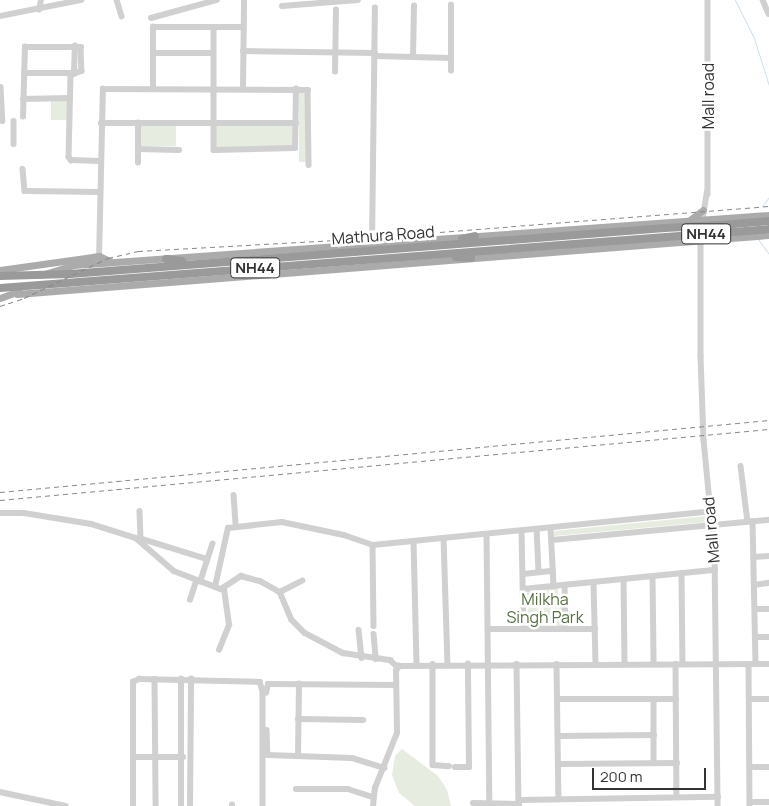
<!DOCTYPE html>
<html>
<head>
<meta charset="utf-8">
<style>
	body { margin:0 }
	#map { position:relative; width:769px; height:806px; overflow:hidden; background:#fff; font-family:Manrope,sans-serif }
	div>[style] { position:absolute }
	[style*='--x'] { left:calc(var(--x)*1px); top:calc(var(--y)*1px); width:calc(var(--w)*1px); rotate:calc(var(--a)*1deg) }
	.green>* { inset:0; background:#e6ecdf; transform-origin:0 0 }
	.stream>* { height:1px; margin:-0.5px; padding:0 0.5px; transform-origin:0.5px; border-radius:0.5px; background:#cfe2ee }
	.minor>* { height:5.5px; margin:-2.75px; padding:0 2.75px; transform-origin:2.75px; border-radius:2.75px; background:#d0d0d0 }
	.major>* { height:7px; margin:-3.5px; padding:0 3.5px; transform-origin:3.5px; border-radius:3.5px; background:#ababab }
	.highway>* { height:8px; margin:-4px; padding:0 4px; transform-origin:4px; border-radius:4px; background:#9a9a9a }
	.rail>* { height:1px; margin-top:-0.5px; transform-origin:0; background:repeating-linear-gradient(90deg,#888 0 5px,transparent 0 9px) }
	.highway-bridge>* { height:8px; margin:-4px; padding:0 4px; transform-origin:4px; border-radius:4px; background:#9a9a9a }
	span { translate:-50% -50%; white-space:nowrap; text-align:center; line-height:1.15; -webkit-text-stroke:5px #fff; paint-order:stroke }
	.shield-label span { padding:1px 4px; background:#fff; border:1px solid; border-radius:4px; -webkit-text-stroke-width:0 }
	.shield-label { font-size:15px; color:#333; font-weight:700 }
	.street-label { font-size:16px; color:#333 }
	.park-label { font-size:16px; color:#56703f }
	.scale { position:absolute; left:592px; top:768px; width:114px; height:22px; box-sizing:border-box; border:2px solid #333; border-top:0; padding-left:6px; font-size:15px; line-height:18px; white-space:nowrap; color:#333; -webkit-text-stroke:4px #fff; paint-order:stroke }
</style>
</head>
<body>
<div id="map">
	<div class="green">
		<div style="left:299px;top:92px;width:9px;height:70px"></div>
		<div style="left:51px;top:100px;width:17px;height:20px"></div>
		<div style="left:176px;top:124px;width:22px;height:36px;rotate:90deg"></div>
		<div style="left:293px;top:125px;width:22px;height:78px;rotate:90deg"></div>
		<div style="clip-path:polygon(707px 516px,707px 522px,554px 536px,554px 531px)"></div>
		<div style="clip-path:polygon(558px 588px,558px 595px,563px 595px,563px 626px,532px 626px,531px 620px,528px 620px,527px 591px)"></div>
		<div style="clip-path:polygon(402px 749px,438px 776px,447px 790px,451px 806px,415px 806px,399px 793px,392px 775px,395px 756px)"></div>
	</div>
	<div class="stream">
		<div style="--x:735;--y:0;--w:42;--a:63.4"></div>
		<div style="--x:754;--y:38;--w:50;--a:72.6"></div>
		<div style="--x:762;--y:206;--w:11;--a:-52"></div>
		<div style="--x:758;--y:239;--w:19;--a:54"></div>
	</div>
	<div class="minor">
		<div style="--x:117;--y:0;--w:17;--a:73"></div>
		<div style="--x:708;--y:0;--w:194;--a:90"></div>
		<div style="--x:763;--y:0;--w:15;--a:67"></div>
		<div style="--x:282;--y:6;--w:76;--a:-4.5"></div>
		<div style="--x:39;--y:10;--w:10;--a:-79"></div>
		<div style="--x:0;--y:16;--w:83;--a:-11.2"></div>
		<div style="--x:151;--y:18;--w:68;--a:-15.3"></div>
		<div style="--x:214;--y:28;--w:122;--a:90"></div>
		<div style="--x:214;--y:150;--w:81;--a:-1.4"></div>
		<div style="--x:295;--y:148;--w:59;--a:-89"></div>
		<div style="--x:243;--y:51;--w:132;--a:0.9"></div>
		<div style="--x:153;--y:53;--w:60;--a:0"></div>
		<div style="--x:375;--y:56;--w:76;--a:1.5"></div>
		<div style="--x:413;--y:57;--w:51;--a:-88.9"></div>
		<div style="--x:451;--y:71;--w:66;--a:-90"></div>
		<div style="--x:74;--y:72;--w:26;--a:-88"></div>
		<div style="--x:335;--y:72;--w:62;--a:-89.1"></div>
		<div style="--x:24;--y:73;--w:48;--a:0"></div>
		<div style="--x:1;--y:87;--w:34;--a:87"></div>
		<div style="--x:153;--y:88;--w:61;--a:-90"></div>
		<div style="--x:153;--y:27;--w:90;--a:0"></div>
		<div style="--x:243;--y:88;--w:88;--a:-89.3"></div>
		<div style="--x:23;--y:99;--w:47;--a:-1.2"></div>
		<div style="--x:23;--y:117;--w:70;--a:-88.4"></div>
		<div style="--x:25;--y:47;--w:56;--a:0"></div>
		<div style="--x:81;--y:47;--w:24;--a:88"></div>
		<div style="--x:82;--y:71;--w:12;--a:156"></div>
		<div style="--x:71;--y:76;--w:81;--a:91.4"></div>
		<div style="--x:69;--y:157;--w:4;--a:56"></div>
		<div style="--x:71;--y:160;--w:29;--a:2"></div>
		<div style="--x:14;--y:121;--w:23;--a:90"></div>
		<div style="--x:101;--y:123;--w:195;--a:0"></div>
		<div style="--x:138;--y:149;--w:41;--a:1.4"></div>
		<div style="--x:138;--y:163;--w:40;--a:-90"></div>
		<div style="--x:23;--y:169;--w:22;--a:85"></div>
		<div style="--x:25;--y:191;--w:75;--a:0.8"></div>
		<div style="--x:702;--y:223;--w:31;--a:-81"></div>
		<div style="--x:701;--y:237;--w:119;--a:90"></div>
		<div style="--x:701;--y:356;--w:84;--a:88"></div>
		<div style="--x:704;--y:440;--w:115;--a:84.5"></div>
		<div style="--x:715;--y:554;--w:252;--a:89.3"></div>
		<div style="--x:372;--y:245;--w:237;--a:-89.3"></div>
		<div style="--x:99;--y:260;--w:171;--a:-88.7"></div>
		<div style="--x:103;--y:89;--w:205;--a:0.3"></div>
		<div style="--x:308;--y:90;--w:75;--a:89.2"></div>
		<div style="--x:741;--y:466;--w:56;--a:82.9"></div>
		<div style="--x:234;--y:495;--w:32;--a:86"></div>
		<div style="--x:140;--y:511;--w:30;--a:88"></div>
		<div style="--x:0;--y:513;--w:24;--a:0"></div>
		<div style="--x:24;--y:513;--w:68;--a:9.3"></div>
		<div style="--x:91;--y:524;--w:47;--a:17.3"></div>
		<div style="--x:136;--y:538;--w:50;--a:41"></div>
		<div style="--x:174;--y:571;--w:50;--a:21"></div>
		<div style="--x:221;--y:589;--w:24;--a:-33"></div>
		<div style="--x:241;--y:576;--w:20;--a:15"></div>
		<div style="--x:260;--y:581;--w:23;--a:29"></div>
		<div style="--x:280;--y:592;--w:30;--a:67"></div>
		<div style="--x:292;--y:620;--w:18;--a:45"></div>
		<div style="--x:305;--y:633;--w:43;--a:27.8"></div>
		<div style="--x:343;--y:653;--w:48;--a:8.5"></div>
		<div style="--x:390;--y:660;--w:11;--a:41"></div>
		<div style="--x:753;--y:521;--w:143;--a:88.8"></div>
		<div style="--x:551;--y:528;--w:58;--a:87"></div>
		<div style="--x:537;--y:529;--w:43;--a:87.3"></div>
		<div style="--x:522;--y:531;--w:98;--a:88.8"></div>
		<div style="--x:487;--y:534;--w:269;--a:89.4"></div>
		<div style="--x:444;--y:538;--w:126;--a:88.2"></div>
		<div style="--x:142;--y:539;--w:68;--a:17.1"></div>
		<div style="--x:552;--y:540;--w:218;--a:-5.3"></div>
		<div style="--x:414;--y:541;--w:123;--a:88.6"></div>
		<div style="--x:373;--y:545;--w:81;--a:89.3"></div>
		<div style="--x:754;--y:557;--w:15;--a:-4"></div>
		<div style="--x:682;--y:573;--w:91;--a:89.4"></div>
		<div style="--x:523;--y:574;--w:30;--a:-6"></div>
		<div style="--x:653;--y:576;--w:88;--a:89.3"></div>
		<div style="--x:624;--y:579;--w:85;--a:89.3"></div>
		<div style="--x:200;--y:582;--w:40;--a:-72"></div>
		<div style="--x:594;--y:582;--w:82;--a:88.6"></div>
		<div style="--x:565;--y:585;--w:44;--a:88.7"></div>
		<div style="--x:754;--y:585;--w:15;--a:-8"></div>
		<div style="--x:215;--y:587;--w:60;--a:-77.6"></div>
		<div style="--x:228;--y:528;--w:54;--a:-6.3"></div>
		<div style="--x:282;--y:522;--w:63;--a:11.8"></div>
		<div style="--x:344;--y:535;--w:31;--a:19"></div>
		<div style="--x:373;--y:545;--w:340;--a:-5.7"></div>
		<div style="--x:523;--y:589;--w:193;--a:-5.7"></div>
		<div style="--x:280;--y:592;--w:25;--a:-27"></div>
		<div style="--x:190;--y:600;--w:20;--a:-72"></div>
		<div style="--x:755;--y:609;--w:14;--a:0"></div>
		<div style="--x:488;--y:629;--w:107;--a:0"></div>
		<div style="--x:359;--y:630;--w:28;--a:84"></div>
		<div style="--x:374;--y:634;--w:25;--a:85"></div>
		<div style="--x:755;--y:637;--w:14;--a:0"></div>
		<div style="--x:219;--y:650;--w:27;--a:-68"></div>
		<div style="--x:229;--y:625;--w:36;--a:-98"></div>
		<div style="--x:433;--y:664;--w:101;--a:90"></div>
		<div style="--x:433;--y:765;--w:16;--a:4"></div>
		<div style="--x:517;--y:664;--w:142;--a:89.2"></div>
		<div style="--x:557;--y:664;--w:135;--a:89.2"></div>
		<div style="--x:676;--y:664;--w:133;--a:89.6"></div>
		<div style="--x:749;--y:664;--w:142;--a:89.6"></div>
		<div style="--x:155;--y:679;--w:127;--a:89.5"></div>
		<div style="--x:266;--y:693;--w:9;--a:-77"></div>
		<div style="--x:268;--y:684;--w:128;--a:0.4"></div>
		<div style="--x:558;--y:699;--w:118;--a:0"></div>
		<div style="--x:654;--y:699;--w:64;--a:90"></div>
		<div style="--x:749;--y:699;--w:20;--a:0"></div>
		<div style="--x:298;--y:719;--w:65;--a:0.9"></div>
		<div style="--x:267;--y:730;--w:25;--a:88"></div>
		<div style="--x:268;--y:755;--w:84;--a:2"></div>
		<div style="--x:352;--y:758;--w:34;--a:17"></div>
		<div style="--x:558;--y:736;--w:96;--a:-0.6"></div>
		<div style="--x:298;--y:756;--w:72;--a:-89.2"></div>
		<div style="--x:133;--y:757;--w:50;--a:0"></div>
		<div style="--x:559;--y:764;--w:118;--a:-0.5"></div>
		<div style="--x:455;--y:767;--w:14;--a:0"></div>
		<div style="--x:469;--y:767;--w:103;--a:-90.6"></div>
		<div style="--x:750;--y:767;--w:19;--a:0"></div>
		<div style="--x:296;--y:789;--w:52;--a:0"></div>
		<div style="--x:348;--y:789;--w:26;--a:18"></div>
		<div style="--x:0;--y:792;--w:67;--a:12"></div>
		<div style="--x:519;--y:800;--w:199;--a:-0.9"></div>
		<div style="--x:750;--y:802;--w:19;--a:0"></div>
		<div style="--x:473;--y:803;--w:46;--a:1.2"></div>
		<div style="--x:133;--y:806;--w:124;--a:-90"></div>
		<div style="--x:133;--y:682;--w:7;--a:-27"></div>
		<div style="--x:139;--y:679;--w:121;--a:1.4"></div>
		<div style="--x:260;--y:682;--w:9;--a:72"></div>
		<div style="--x:263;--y:691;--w:115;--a:90"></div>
		<div style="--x:181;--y:806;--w:127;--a:-90"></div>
		<div style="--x:190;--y:806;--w:127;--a:-89.5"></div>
		<div style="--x:232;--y:806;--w:1;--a:-90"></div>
		<div style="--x:373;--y:806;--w:18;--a:-84"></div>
		<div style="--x:375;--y:788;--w:59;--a:-68.2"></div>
		<div style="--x:397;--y:733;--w:62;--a:-90.9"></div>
		<div style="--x:396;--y:671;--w:6;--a:-59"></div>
		<div style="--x:399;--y:666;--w:370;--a:-0.3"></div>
	</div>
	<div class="major">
		<div style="--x:691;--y:219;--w:15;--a:-37"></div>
		<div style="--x:0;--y:270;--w:100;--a:-8"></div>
		<div style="--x:99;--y:256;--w:14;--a:25"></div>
		<div style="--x:41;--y:275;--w:34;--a:-17"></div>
		<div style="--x:73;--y:265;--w:698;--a:-4.11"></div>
		<div style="--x:17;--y:294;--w:754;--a:-4.49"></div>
		<div style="--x:0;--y:298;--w:20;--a:-20"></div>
	</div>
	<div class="highway">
		<div style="--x:721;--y:225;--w:48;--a:-4.8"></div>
		<div style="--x:747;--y:231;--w:22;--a:-5"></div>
		<div style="--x:462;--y:239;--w:13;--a:-13"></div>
		<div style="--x:456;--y:257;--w:15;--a:4"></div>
		<div style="--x:166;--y:259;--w:16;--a:7"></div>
		<div style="--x:0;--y:276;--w:70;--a:-1.6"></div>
		<div style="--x:70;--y:274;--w:597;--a:-4.42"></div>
		<div style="--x:0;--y:288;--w:668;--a:-4.38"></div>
	</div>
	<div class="rail">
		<div style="--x:0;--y:306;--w:25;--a:-18"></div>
		<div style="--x:24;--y:298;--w:93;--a:-25.5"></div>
		<div style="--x:108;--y:258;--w:31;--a:-13"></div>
		<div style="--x:138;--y:251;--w:212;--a:-3.2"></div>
		<div style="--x:350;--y:239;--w:420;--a:-4.5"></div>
		<div style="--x:0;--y:492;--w:772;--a:-5.35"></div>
		<div style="--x:0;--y:500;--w:772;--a:-5.28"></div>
	</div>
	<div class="highway-bridge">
		<div style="--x:665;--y:228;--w:56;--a:-3.1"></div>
		<div style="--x:666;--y:237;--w:81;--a:-4.2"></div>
	</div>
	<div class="shield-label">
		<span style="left:706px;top:234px">NH44</span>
		<span style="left:255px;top:268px">NH44</span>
	</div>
	<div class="street-label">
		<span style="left:708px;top:96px;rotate:-90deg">Mall road</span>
		<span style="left:383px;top:235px;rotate:-4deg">Mathura Road</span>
		<span style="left:711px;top:530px;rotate:-95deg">Mall road</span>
	</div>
	<div class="park-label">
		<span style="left:545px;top:608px">Milkha<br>Singh Park</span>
	</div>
	<div class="scale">200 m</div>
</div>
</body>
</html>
